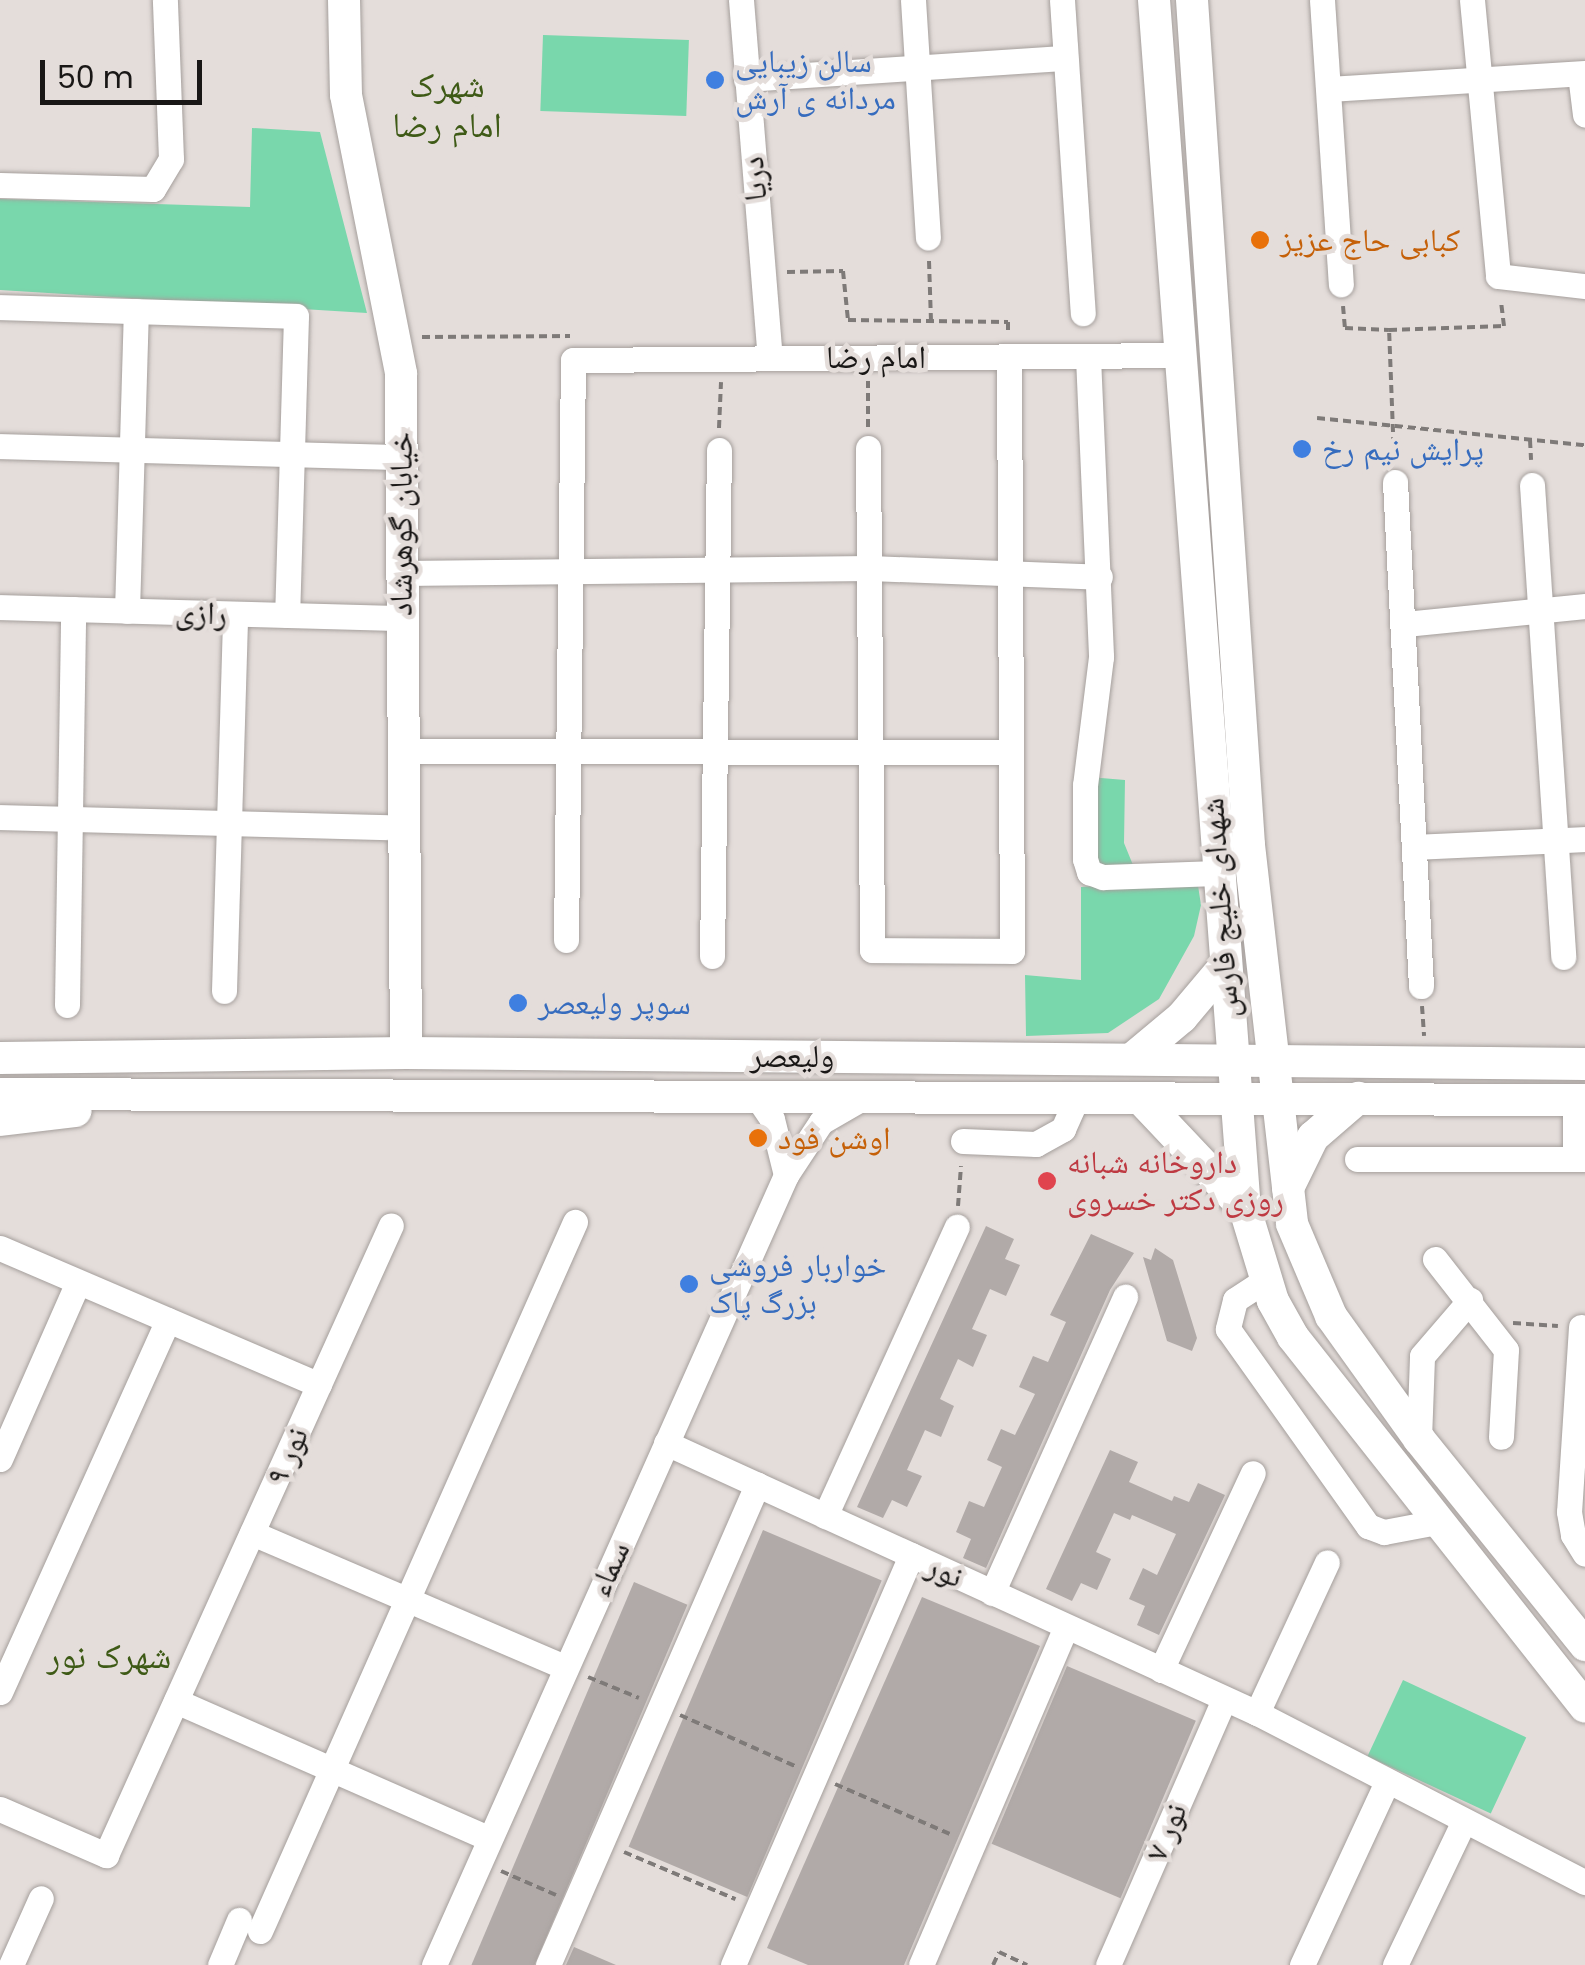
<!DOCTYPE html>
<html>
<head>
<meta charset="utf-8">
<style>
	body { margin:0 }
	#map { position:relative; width:1585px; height:1965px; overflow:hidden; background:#e4ddda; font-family:Poppins,"Noto Naskh Arabic",sans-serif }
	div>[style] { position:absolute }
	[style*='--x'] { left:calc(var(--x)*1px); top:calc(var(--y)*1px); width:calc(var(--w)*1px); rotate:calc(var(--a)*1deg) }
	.green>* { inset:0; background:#79d7ac; transform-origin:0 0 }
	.building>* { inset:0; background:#b1aaa8; transform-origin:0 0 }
	.path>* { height:4px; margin-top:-2px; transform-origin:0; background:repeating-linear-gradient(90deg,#7e7a78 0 8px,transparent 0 13px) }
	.roads { filter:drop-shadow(0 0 2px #a59f9c) drop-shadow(0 0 2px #a59f9c) }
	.minor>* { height:25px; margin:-12.5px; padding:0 12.5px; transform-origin:12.5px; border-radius:12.5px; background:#fff }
	.major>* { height:32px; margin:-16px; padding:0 16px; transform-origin:16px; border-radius:16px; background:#fff }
	.dots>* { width:28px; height:28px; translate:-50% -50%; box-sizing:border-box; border:5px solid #e4ddda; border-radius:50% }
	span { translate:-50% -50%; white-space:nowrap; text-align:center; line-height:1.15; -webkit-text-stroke:9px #e4ddda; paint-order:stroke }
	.shop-label { font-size:32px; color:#366cbe }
	.left { translate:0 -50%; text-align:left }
	.street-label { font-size:32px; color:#191716 }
	.food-label { font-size:32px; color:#c56008 }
	.health-label { font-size:32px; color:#be3a42 }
	.neighbourhood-label { font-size:35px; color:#3e5a16 }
	.scale { position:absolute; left:40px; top:60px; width:162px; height:45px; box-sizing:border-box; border:5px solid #191716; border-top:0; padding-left:12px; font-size:30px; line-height:35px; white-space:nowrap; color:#191716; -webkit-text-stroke:8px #e4ddda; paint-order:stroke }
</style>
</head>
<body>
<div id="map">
	<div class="green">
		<div style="left:543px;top:35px;width:146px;height:76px;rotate:2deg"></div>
		<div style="clip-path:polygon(252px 128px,320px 132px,367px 313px,0 290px,0 199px,250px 207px)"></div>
		<div style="clip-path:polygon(1089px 777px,1125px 780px,1124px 843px,1133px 865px,1091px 865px)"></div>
		<div style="clip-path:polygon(1197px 879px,1201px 905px,1194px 936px,1159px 999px,1108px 1033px,1026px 1036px,1025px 975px,1081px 980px,1081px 887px)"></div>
		<div style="left:1403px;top:1680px;width:136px;height:84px;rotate:25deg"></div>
	</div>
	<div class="building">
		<div style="clip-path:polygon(986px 1226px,1014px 1239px,1005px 1259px,1020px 1265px,1006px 1296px,990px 1289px,972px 1329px,987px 1335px,973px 1367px,958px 1359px,940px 1399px,954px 1406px,941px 1437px,925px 1430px,907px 1470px,922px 1476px,907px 1507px,892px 1500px,883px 1518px,857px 1507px)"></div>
		<div style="clip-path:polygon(1091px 1234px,1134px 1253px,1110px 1290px,986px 1568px,963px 1558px,971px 1539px,956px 1532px,969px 1501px,984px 1507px,1002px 1467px,987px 1460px,1001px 1429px,1015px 1435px,1035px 1394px,1019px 1387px,1033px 1356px,1048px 1362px,1066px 1322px,1050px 1315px)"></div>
		<div style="clip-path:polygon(1155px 1248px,1173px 1260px,1197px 1338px,1192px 1351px,1167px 1341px,1143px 1257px,1151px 1260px)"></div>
		<div style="clip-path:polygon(1110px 1450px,1138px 1462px,1129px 1482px,1172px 1501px,1174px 1496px,1189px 1502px,1198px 1483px,1225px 1495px,1159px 1635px,1137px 1625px,1145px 1606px,1129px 1599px,1143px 1568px,1157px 1575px,1176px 1534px,1132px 1515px,1130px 1520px,1114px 1513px,1096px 1552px,1111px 1559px,1097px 1590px,1081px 1583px,1072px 1601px,1046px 1589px)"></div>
		<div style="left:763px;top:1530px;width:129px;height:344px;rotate:23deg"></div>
		<div style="left:634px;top:1582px;width:58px;height:419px;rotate:23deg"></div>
		<div style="clip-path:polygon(922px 1597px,1040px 1646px,904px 1965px,808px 1965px,767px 1948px)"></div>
		<div style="left:1067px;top:1666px;width:140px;height:193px;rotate:23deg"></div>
		<div style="clip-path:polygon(574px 1947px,616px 1965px,566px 1965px)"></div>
	</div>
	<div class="path">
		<div style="--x:929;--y:261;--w:60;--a:88.1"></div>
		<div style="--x:787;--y:272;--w:56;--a:-1"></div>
		<div style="--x:843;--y:271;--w:49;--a:84.2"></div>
		<div style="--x:848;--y:320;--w:160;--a:0.7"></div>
		<div style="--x:1008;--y:322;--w:11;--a:90"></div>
		<div style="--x:1343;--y:306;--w:22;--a:85"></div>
		<div style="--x:1345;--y:328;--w:44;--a:2.6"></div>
		<div style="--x:422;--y:337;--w:148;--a:-0.4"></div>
		<div style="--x:1317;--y:418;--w:269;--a:5.8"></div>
		<div style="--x:868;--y:427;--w:46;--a:-90"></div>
		<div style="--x:719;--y:428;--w:46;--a:-87.5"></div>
		<div style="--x:1530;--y:440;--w:20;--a:87"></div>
		<div style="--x:1394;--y:458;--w:128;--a:-92.2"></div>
		<div style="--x:1389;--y:330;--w:115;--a:-2"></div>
		<div style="--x:1504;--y:326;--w:26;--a:-97"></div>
		<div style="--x:1422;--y:1006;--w:30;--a:86"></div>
		<div style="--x:958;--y:1206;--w:40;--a:-85.7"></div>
		<div style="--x:1513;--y:1323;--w:45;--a:3.8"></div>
		<div style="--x:588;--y:1677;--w:55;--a:22.4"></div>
		<div style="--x:680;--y:1715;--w:126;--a:23.9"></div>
		<div style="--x:835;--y:1784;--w:125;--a:23.5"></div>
		<div style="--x:624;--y:1852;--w:121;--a:22.9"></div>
		<div style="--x:501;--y:1871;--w:60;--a:23.6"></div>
		<div style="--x:993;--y:1965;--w:14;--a:-65"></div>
		<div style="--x:999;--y:1952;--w:31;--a:25"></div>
	</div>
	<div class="roads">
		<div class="minor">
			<div style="--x:741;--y:0;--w:358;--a:85.4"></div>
			<div style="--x:913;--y:0;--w:238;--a:86.4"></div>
			<div style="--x:1062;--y:0;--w:314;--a:86.2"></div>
			<div style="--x:1322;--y:0;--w:285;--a:86.2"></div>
			<div style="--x:1472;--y:0;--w:277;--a:84.6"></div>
			<div style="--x:1498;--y:276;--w:88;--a:6.6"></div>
			<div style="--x:1580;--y:74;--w:41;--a:83"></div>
			<div style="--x:746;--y:79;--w:320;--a:-3.8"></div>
			<div style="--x:1329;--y:89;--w:256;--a:-3.6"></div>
			<div style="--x:0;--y:185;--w:153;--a:1.5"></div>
			<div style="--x:153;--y:189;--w:35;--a:-59"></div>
			<div style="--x:171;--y:159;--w:159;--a:-92.2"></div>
			<div style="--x:0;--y:307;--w:296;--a:1.7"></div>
			<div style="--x:296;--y:316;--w:299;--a:91.7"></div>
			<div style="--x:1088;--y:357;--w:300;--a:87.5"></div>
			<div style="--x:1101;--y:657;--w:129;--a:97.1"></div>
			<div style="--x:1085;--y:785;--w:74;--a:90"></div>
			<div style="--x:1085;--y:859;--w:14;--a:73"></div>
			<div style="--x:1089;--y:872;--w:15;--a:20"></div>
			<div style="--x:1103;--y:877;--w:115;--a:-2"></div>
			<div style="--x:0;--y:446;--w:401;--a:1.6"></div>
			<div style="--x:868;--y:448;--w:502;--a:89.54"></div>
			<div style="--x:872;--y:950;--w:140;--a:0.4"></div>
			<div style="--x:1012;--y:951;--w:595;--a:-90.29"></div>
			<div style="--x:1395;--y:482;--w:505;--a:87.05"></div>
			<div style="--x:1532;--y:485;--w:473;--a:86.2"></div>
			<div style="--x:402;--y:573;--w:468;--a:-0.6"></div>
			<div style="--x:870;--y:568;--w:230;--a:2.2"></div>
			<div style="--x:0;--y:607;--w:402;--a:1.6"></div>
			<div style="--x:127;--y:611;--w:300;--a:-88.3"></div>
			<div style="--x:1405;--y:624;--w:181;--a:-5.7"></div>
			<div style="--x:403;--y:751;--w:608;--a:0.09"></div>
			<div style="--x:0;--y:817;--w:386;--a:1.5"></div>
			<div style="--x:1415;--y:847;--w:170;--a:-2.7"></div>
			<div style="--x:566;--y:940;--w:580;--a:-89.31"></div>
			<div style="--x:573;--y:360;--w:606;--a:-0.47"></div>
			<div style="--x:712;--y:956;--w:506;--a:-89.21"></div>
			<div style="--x:224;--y:991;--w:377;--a:-88.3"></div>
			<div style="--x:67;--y:1005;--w:396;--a:-89.1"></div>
			<div style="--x:755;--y:1094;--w:30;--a:56"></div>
			<div style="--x:772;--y:1119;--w:58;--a:76"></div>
			<div style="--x:963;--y:1141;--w:73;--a:2.4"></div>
			<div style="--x:1036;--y:1144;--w:31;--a:-29"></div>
			<div style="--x:1063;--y:1129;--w:34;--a:-66"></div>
			<div style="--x:1357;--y:1159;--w:228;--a:0"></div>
			<div style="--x:1575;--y:1159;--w:59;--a:-90"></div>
			<div style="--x:0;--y:1248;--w:347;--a:23.2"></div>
			<div style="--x:1435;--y:1259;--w:115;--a:52"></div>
			<div style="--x:1506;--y:1350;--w:87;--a:93.3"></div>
			<div style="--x:1267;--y:1279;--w:38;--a:147"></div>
			<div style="--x:1235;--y:1300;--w:30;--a:104"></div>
			<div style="--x:1228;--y:1329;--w:242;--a:54.6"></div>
			<div style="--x:1368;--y:1526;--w:17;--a:21"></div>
			<div style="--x:1384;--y:1532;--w:54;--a:-10.7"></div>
			<div style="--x:1581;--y:1327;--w:185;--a:93.7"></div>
			<div style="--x:1569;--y:1512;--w:23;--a:80"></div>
			<div style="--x:1573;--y:1535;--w:22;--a:58"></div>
			<div style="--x:1419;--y:1439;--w:83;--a:-87.9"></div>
			<div style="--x:1422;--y:1356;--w:74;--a:-49.4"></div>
			<div style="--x:666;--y:1443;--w:650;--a:24.55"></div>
			<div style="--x:1257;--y:1713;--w:369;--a:27.3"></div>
			<div style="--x:0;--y:1459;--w:193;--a:-66.2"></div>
			<div style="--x:825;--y:1516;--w:318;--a:-65.5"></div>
			<div style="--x:252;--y:1533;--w:340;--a:23.2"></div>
			<div style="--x:992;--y:1593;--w:325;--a:-65.8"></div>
			<div style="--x:1161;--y:1670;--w:217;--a:-65"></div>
			<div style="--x:0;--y:1692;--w:408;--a:-65.7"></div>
			<div style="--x:176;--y:1701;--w:341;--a:23.7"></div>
			<div style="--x:1257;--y:1713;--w:166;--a:-65.1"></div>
			<div style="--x:0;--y:1809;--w:116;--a:23.5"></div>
			<div style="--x:106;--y:1855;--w:691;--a:-65.66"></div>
			<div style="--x:260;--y:1931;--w:776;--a:-66.05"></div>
			<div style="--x:11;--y:1965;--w:73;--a:-65.9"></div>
			<div style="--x:220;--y:1965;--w:49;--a:-67.1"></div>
			<div style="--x:434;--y:1965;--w:865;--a:-65.98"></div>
			<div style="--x:786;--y:1175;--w:64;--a:-56.6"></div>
			<div style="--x:821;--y:1122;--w:52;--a:-30"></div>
			<div style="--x:548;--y:1965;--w:524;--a:-66.47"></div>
			<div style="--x:733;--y:1965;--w:447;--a:-66.5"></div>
			<div style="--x:921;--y:1965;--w:368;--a:-66.8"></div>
			<div style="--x:1108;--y:1965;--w:290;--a:-66.4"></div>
			<div style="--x:1302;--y:1965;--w:200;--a:-65.1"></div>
			<div style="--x:1395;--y:1965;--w:160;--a:-64.4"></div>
		</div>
		<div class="major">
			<div style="--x:344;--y:0;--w:95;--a:88.8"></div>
			<div style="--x:346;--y:95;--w:284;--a:78.8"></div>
			<div style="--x:401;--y:374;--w:679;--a:89.58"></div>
			<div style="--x:1154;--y:0;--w:1212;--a:85.7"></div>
			<div style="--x:1245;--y:1209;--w:96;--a:73.1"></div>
			<div style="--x:1273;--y:1301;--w:41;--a:60.9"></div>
			<div style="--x:1293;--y:1337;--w:471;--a:51.7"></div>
			<div style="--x:1192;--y:0;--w:847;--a:86.14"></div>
			<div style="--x:1249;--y:845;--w:381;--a:83.5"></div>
			<div style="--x:1292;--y:1224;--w:100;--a:67"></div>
			<div style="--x:1331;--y:1316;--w:151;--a:54.4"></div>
			<div style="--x:1419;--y:1439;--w:265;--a:51.1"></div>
			<div style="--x:0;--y:1058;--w:406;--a:-0.7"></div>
			<div style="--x:406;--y:1053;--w:1179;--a:0.53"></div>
			<div style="--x:1133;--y:1058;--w:64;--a:-39.9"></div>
			<div style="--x:1182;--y:1017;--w:67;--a:-49.9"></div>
			<div style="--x:0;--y:1094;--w:1585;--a:0.22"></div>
			<div style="--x:1141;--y:1099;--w:151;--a:46.6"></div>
			<div style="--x:0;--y:1120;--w:76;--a:-6.8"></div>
			<div style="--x:1288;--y:1188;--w:57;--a:-63.9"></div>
			<div style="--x:1313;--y:1137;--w:60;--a:-40.9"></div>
		</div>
	</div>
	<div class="dots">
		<div style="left:715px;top:80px;background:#3f7fe0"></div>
		<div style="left:1260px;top:240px;background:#e8710a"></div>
		<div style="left:1302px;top:449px;background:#3f7fe0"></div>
		<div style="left:518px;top:1003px;background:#3f7fe0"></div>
		<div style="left:758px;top:1138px;background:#e8710a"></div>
		<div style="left:1047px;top:1181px;background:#e0444e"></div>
		<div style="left:689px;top:1284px;background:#3f7fe0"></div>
	</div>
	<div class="shop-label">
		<span class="left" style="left:735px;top:80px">سالن زیبایی<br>مردانه ی آرش</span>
		<span class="left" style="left:1322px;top:449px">پرایش نیم رخ</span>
		<span class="left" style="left:538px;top:1003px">سوپر ولیعصر</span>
		<span class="left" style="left:709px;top:1284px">خواربار فروشی<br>بزرگ پاک</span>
	</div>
	<div class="street-label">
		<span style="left:754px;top:179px;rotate:-95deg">دریا</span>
		<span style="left:876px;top:357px">امام رضا</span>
		<span style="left:401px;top:524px;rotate:-90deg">خیابان گوهرشاد</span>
		<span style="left:201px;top:613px;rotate:2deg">رازی</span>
		<span style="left:1220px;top:908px;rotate:-94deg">شهدای خلیج فارس</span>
		<span style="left:792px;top:1056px">ولیعصر</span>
		<span style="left:287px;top:1456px;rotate:-66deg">نور ۹</span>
		<span style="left:609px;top:1569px;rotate:-66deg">سماء</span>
		<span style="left:945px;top:1571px;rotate:25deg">نور</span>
		<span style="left:1166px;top:1832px;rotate:-67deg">نور ۷</span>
	</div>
	<div class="food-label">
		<span class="left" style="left:1280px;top:240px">کبابی حاج عزیز</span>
		<span class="left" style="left:778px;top:1138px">اوشن فود</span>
	</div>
	<div class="health-label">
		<span class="left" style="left:1067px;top:1181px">داروخانه شبانه<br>روزی دکتر خسروی</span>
	</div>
	<div class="neighbourhood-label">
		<span style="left:447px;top:105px">شهرک<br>امام رضا</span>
		<span style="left:109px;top:1656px">شهرک نور</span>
	</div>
	<div class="scale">50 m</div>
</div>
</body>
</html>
